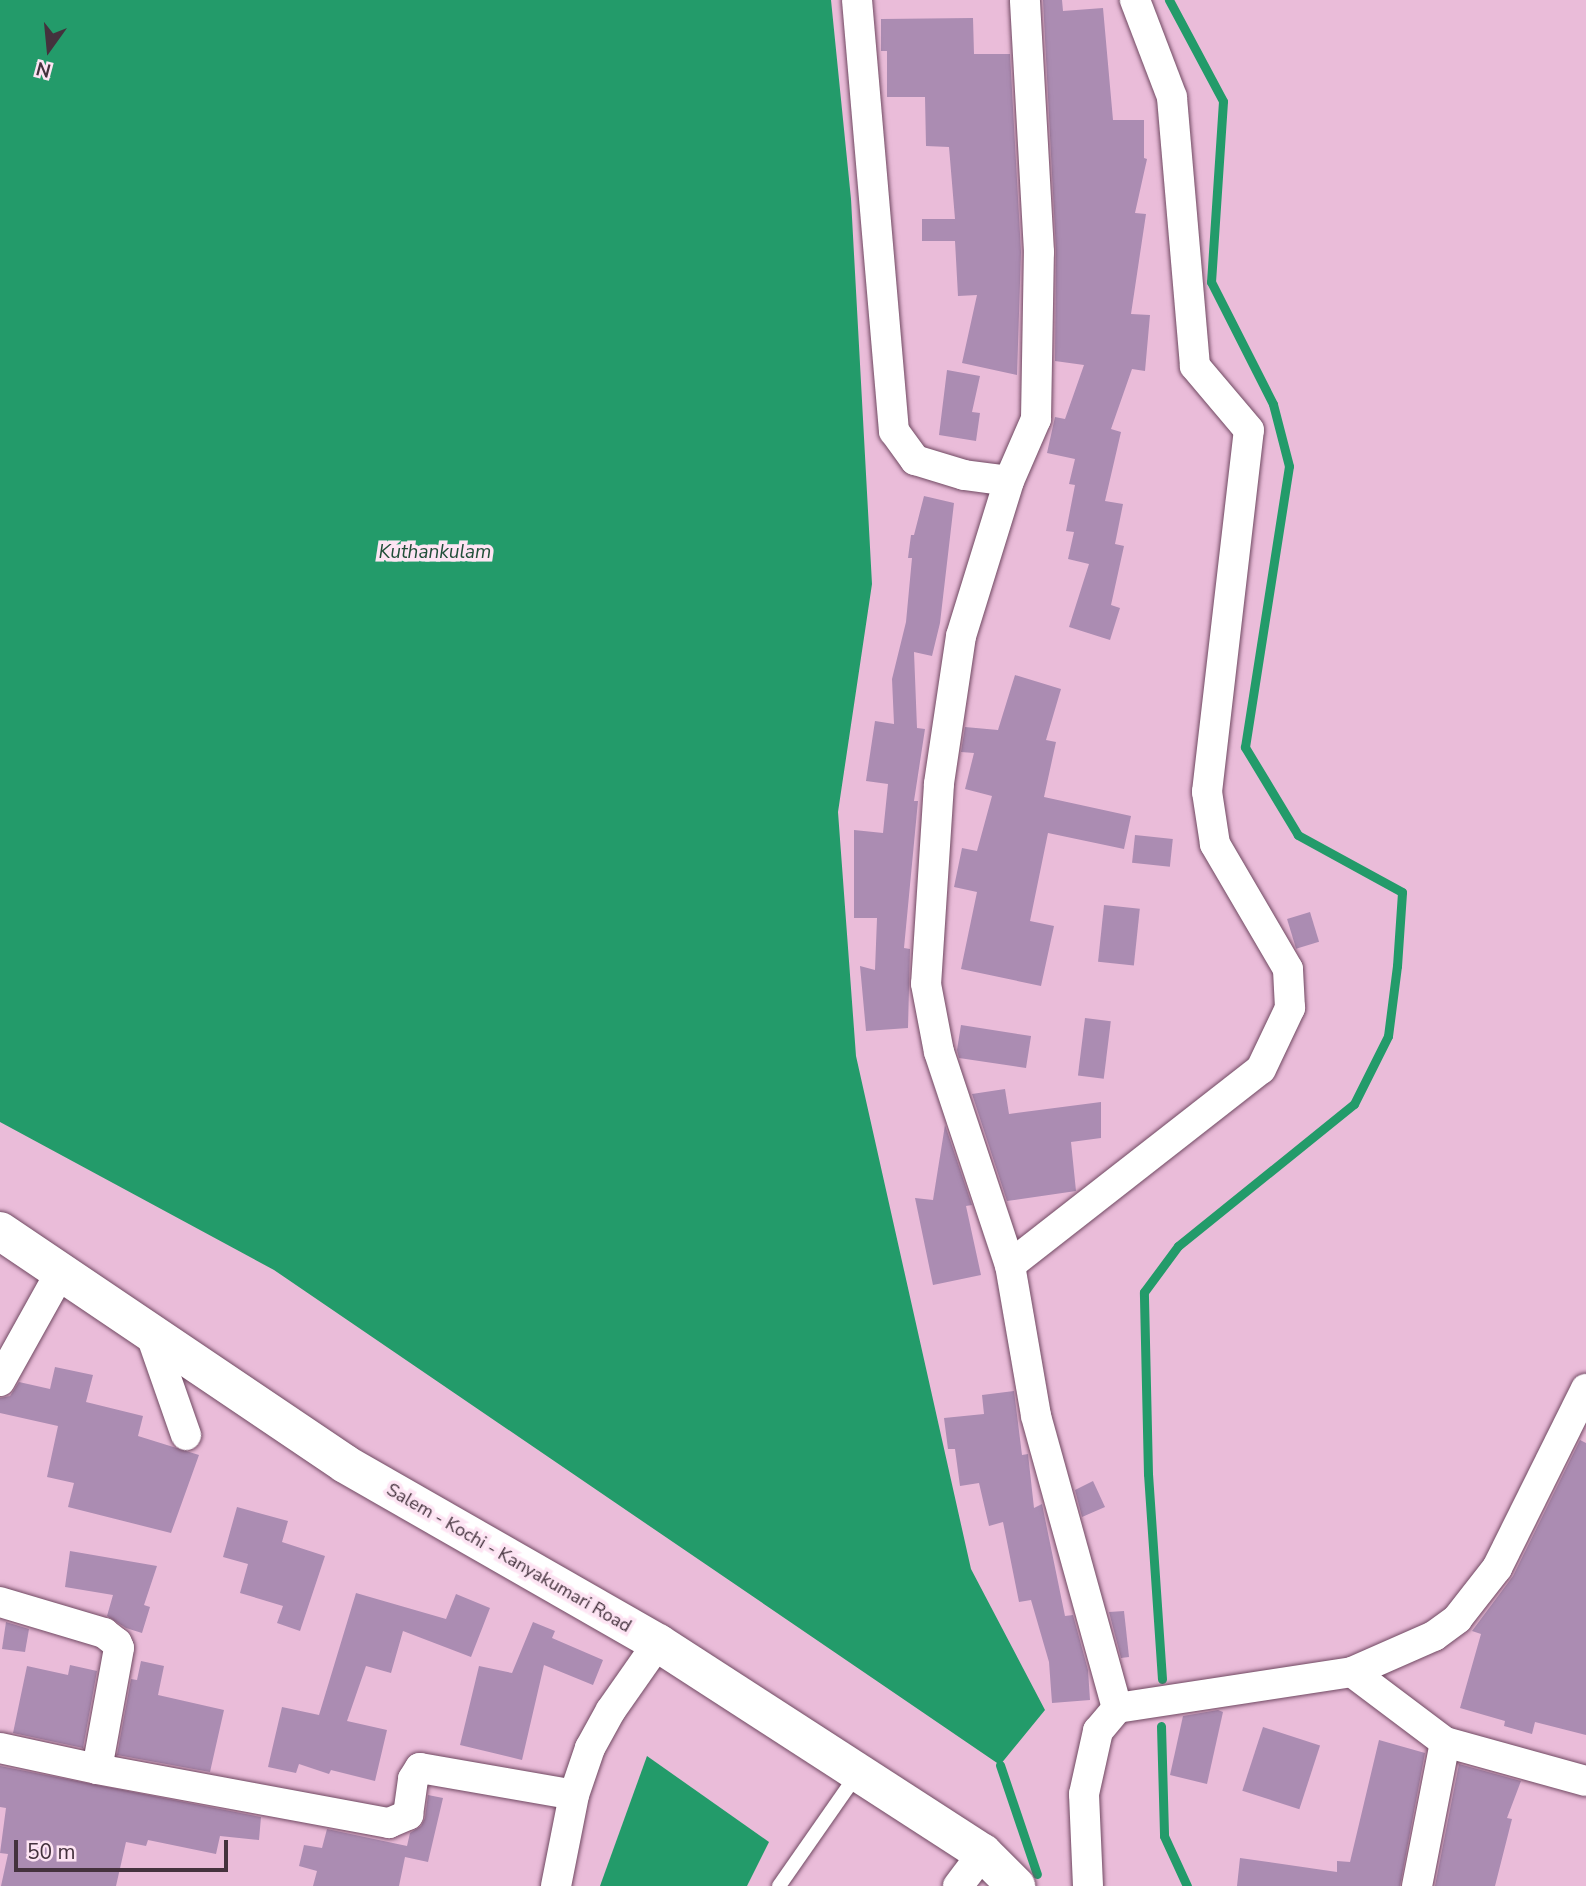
<!DOCTYPE html>
<html>
<head>
<meta charset="utf-8">
<style>
	body { margin:0 }
	#map { position:relative; width:1586px; height:1886px; overflow:hidden; background:#eabcd9; font-family:"Nunito Sans",sans-serif }
	div>[style] { position:absolute }
	[style*='--x'] { left:calc(var(--x)*1px); top:calc(var(--y)*1px); width:calc(var(--w)*1px); rotate:calc(var(--a)*1deg) }
	.water>* { inset:0; background:#239b6a }
	.stream>* { height:9px; margin:-4.5px; padding:0 4.5px; transform-origin:4.5px; border-radius:4.5px; background:#239b6a }
	.building>* { inset:0; background:#ab8cb2; transform-origin:0 0 }
	.roads { filter:drop-shadow(0 0 2px #704962) drop-shadow(0 0 2px #704962) }
	.service>* { height:14px; margin:-7px; padding:0 7px; transform-origin:7px; border-radius:7px; background:#fff }
	.minor>* { height:30px; margin:-15px; padding:0 15px; transform-origin:15px; border-radius:15px; background:#fff }
	.trunk>* { height:38px; margin:-19px; padding:0 19px; transform-origin:19px; border-radius:19px; background:#fff }
	span { translate:-50% -50%; white-space:nowrap; text-align:center; line-height:1.15; -webkit-text-stroke:7px #fde4f3; paint-order:stroke }
	.street-label { font-size:18px; color:#44323d }
	.water-label { font-size:19px; color:#204e38; font-style:italic }
	.north { position:absolute; left:14px; top:14px; width:70px; height:70px; -webkit-text-stroke:5px #fde4f3; paint-order:stroke; rotate:195deg; font-size:19px; font-weight:700; line-height:28px; text-align:center; color:#44323d }
	.north::after { content:''; display:block; margin:auto; width:24px; height:32px; background:#44323d; clip-path:polygon(50% 0,100% 100%,50% 72%,0 100%) }
	.scale { position:absolute; left:14px; top:1840px; width:214px; height:32px; box-sizing:border-box; border:4px solid #44323d; border-top:0; padding-left:9px; font-size:21px; line-height:24px; white-space:nowrap; color:#44323d; -webkit-text-stroke:5px #fde4f3; paint-order:stroke }
</style>
</head>
<body>
<div id="map">
	<div class="water">
		<div style="clip-path:polygon(0 0,831px 0,851px 199px,872px 584px,838px 812px,856px 1056px,971px 1569px,1045px 1710px,1000px 1765px,274px 1270px,0 1122px)"></div>
		<div style="clip-path:polygon(647px 1756px,769px 1842px,747px 1886px,600px 1886px)"></div>
	</div>
	<div class="stream">
		<div style="--x:1162;--y:1679;--w:205;--a:-93.9"></div>
		<div style="--x:1148;--y:1474;--w:182;--a:-91.3"></div>
		<div style="--x:1144;--y:1292;--w:57;--a:-53.5"></div>
		<div style="--x:1178;--y:1246;--w:226;--a:-38.9"></div>
		<div style="--x:1354;--y:1104;--w:76;--a:-63.4"></div>
		<div style="--x:1388;--y:1036;--w:71;--a:-82.7"></div>
		<div style="--x:1397;--y:966;--w:74;--a:-86.1"></div>
		<div style="--x:1402;--y:892;--w:119;--a:-151.3"></div>
		<div style="--x:1298;--y:835;--w:103;--a:-121.1"></div>
		<div style="--x:1245;--y:747;--w:284;--a:-81.1"></div>
		<div style="--x:1289;--y:466;--w:64;--a:-104.5"></div>
		<div style="--x:1273;--y:404;--w:137;--a:-116.9"></div>
		<div style="--x:1211;--y:282;--w:181;--a:-86.2"></div>
		<div style="--x:1223;--y:101;--w:115;--a:-118.1"></div>
		<div style="--x:1161;--y:1726;--w:110;--a:88.4"></div>
		<div style="--x:1164;--y:1836;--w:55;--a:65.3"></div>
		<div style="--x:1000;--y:1765;--w:115;--a:71.3"></div>
	</div>
	<div class="building">
		<div style="clip-path:polygon(1043px 0,1062px 0,1063px 11px,1103px 8px,1113px 120px,1144px 120px,1144px 158px,1147px 159px,1135px 213px,1146px 214px,1131px 314px,1150px 315px,1145px 371px,1132px 369px,1111px 429px,1121px 432px,1105px 501px,1123px 504px,1115px 544px,1124px 546px,1111px 605px,1120px 608px,1110px 640px,1069px 627px,1089px 564px,1068px 559px,1074px 532px,1066px 531px,1075px 485px,1069px 484px,1075px 459px,1047px 453px,1055px 417px,1065px 419px,1084px 365px,1055px 361px,1056px 251px)"></div>
		<div style="clip-path:polygon(973px 18px,974px 54px,1010px 54px,1021px 252px,1017px 375px,962px 363px,977px 295px,958px 296px,955px 241px,922px 241px,922px 219px,955px 219px,949px 147px,926px 146px,925px 97px,887px 97px,887px 51px,881px 51px,881px 19px)"></div>
		<div style="clip-path:polygon(947px 370px,980px 376px,972px 412px,980px 413px,976px 441px,939px 435px)"></div>
		<div style="clip-path:polygon(924px 496px,954px 503px,940px 623px,932px 656px,914px 652px,917px 728px,925px 729px,914px 801px,918px 801px,904px 948px,910px 949px,908px 1028px,866px 1031px,860px 966px,875px 970px,877px 918px,854px 918px,854px 830px,883px 833px,888px 784px,866px 781px,875px 721px,894px 724px,892px 679px,906px 622px,912px 558px,908px 558px,911px 535px,914px 535px)"></div>
		<div style="clip-path:polygon(1015px 675px,1061px 689px,1046px 740px,1056px 742px,1044px 797px,1131px 816px,1124px 849px,1048px 833px,1030px 921px,1054px 926px,1041px 986px,961px 969px,977px 892px,954px 887px,962px 848px,977px 851px,992px 796px,965px 789px,974px 753px,961px 752px,965px 727px,998px 730px)"></div>
		<div style="left:1135px;top:835px;width:38px;height:28px;rotate:6deg"></div>
		<div style="left:1104px;top:905px;width:36px;height:57px;rotate:6deg"></div>
		<div style="left:1310px;top:912px;width:31px;height:24px;rotate:73deg"></div>
		<div style="left:1085px;top:1018px;width:26px;height:58px;rotate:7deg"></div>
		<div style="clip-path:polygon(961px 1025px,1031px 1036px,1026px 1068px,959px 1058px,957px 1050px)"></div>
		<div style="clip-path:polygon(1005px 1089px,1009px 1114px,1101px 1102px,1101px 1138px,1071px 1142px,1076px 1191px,1007px 1201px,972px 1094px)"></div>
		<div style="clip-path:polygon(945px 1125px,972px 1205px,966px 1206px,981px 1275px,933px 1285px,915px 1198px,933px 1200px)"></div>
		<div style="clip-path:polygon(55px 1367px,93px 1375px,86px 1402px,143px 1416px,138px 1436px,199px 1455px,171px 1533px,68px 1507px,74px 1483px,47px 1477px,58px 1426px,0 1413px,0 1398px,10px 1396px,19px 1382px,50px 1389px)"></div>
		<div style="clip-path:polygon(1014px 1391px,1022px 1455px,1028px 1454px,1034px 1508px,1042px 1504px,1065px 1616px,1073px 1615px,1088px 1670px,1090px 1700px,1052px 1703px,1049px 1662px,1031px 1600px,1019px 1602px,1003px 1522px,989px 1526px,979px 1483px,960px 1486px,955px 1449px,948px 1449px,944px 1418px,984px 1414px,982px 1395px)"></div>
		<div style="clip-path:polygon(1580px 1440px,1586px 1443px,1586px 1735px,1535px 1722px,1532px 1734px,1504px 1726px,1505px 1721px,1460px 1708px,1481px 1634px,1472px 1631px,1513px 1576px)"></div>
		<div style="clip-path:polygon(1093px 1481px,1105px 1507px,1082px 1517px,1075px 1490px)"></div>
		<div style="clip-path:polygon(237px 1507px,288px 1521px,282px 1542px,325px 1556px,300px 1631px,277px 1623px,283px 1606px,240px 1593px,248px 1564px,223px 1557px)"></div>
		<div style="clip-path:polygon(70px 1551px,157px 1566px,144px 1605px,150px 1607px,142px 1633px,126px 1628px,107px 1616px,113px 1595px,65px 1587px)"></div>
		<div style="clip-path:polygon(356px 1593px,446px 1619px,456px 1594px,490px 1608px,471px 1657px,403px 1631px,391px 1673px,366px 1666px,347px 1721px,387px 1730px,375px 1781px,331px 1770px,329px 1774px,299px 1764px,296px 1773px,268px 1767px,282px 1707px,319px 1715px)"></div>
		<div style="clip-path:polygon(1124px 1611px,1129px 1657px,1121px 1658px,1109px 1612px)"></div>
		<div style="clip-path:polygon(6px 1622px,29px 1629px,25px 1652px,2px 1649px)"></div>
		<div style="clip-path:polygon(533px 1622px,555px 1631px,552px 1638px,603px 1660px,593px 1685px,544px 1665px,522px 1760px,460px 1745px,479px 1666px,512px 1673px)"></div>
		<div style="clip-path:polygon(141px 1661px,164px 1666px,158px 1695px,224px 1710px,210px 1772px,117px 1755px,131px 1679px,137px 1680px)"></div>
		<div style="clip-path:polygon(70px 1665px,97px 1671px,83px 1748px,13px 1733px,27px 1666px,68px 1675px)"></div>
		<div style="clip-path:polygon(1218px 1710px,1223px 1712px,1207px 1784px,1170px 1775px,1183px 1716px)"></div>
		<div style="left:1263px;top:1727px;width:60px;height:67px;rotate:18deg"></div>
		<div style="clip-path:polygon(1379px 1740px,1425px 1753px,1400px 1886px,1237px 1886px,1240px 1858px,1337px 1872px,1337px 1861px,1350px 1862px)"></div>
		<div style="clip-path:polygon(1459px 1764px,1521px 1781px,1507px 1818px,1512px 1819px,1495px 1886px,1435px 1886px)"></div>
		<div style="clip-path:polygon(0 1766px,261px 1817px,259px 1840px,220px 1836px,216px 1854px,148px 1840px,146px 1846px,126px 1842px,116px 1886px,1px 1886px,8px 1854px,0 1853px,6px 1808px,0 1807px)"></div>
		<div style="clip-path:polygon(428px 1795px,443px 1798px,428px 1862px,405px 1857px,399px 1886px,313px 1886px,317px 1871px,299px 1866px,304px 1845px,322px 1848px,327px 1829px,407px 1846px,410px 1833px,421px 1826px,425px 1818px)"></div>
	</div>
	<div class="roads">
		<div class="service">
			<div style="--x:779;--y:1886;--w:136;--a:-55.1"></div>
		</div>
		<div class="minor">
			<div style="--x:857;--y:0;--w:433;--a:85.1"></div>
			<div style="--x:894;--y:431;--w:36;--a:54"></div>
			<div style="--x:915;--y:460;--w:51;--a:17"></div>
			<div style="--x:964;--y:475;--w:45;--a:7.6"></div>
			<div style="--x:1009;--y:481;--w:162;--a:107.2"></div>
			<div style="--x:961;--y:636;--w:150;--a:98.5"></div>
			<div style="--x:939;--y:784;--w:200;--a:93.7"></div>
			<div style="--x:926;--y:984;--w:69;--a:79.2"></div>
			<div style="--x:939;--y:1052;--w:225;--a:71.6"></div>
			<div style="--x:1010;--y:1265;--w:153;--a:80.2"></div>
			<div style="--x:1036;--y:1416;--w:303;--a:74.5"></div>
			<div style="--x:1009;--y:481;--w:68;--a:-66.5"></div>
			<div style="--x:1036;--y:419;--w:167;--a:-89"></div>
			<div style="--x:1039;--y:252;--w:252;--a:-93.2"></div>
			<div style="--x:1010;--y:1265;--w:318;--a:-38"></div>
			<div style="--x:1261;--y:1069;--w:68;--a:-64.6"></div>
			<div style="--x:1290;--y:1008;--w:39;--a:-93"></div>
			<div style="--x:1288;--y:969;--w:145;--a:-120.3"></div>
			<div style="--x:1215;--y:844;--w:53;--a:-98.7"></div>
			<div style="--x:1207;--y:792;--w:364;--a:-83.4"></div>
			<div style="--x:1249;--y:430;--w:84;--a:-130.2"></div>
			<div style="--x:1195;--y:366;--w:270;--a:-94.9"></div>
			<div style="--x:1172;--y:97;--w:104;--a:-110.9"></div>
			<div style="--x:151;--y:1335;--w:106;--a:70.7"></div>
			<div style="--x:0;--y:1381;--w:124;--a:-60.9"></div>
			<div style="--x:0;--y:1602;--w:109;--a:16.6"></div>
			<div style="--x:104;--y:1633;--w:16;--a:38"></div>
			<div style="--x:117;--y:1643;--w:5;--a:68"></div>
			<div style="--x:119;--y:1648;--w:123;--a:100.3"></div>
			<div style="--x:1352;--y:1672;--w:116;--a:37"></div>
			<div style="--x:1445;--y:1742;--w:147;--a:101"></div>
			<div style="--x:1445;--y:1742;--w:146;--a:15.5"></div>
			<div style="--x:0;--y:1748;--w:99;--a:12.2"></div>
			<div style="--x:97;--y:1769;--w:297;--a:10.5"></div>
			<div style="--x:389;--y:1823;--w:21;--a:-23"></div>
			<div style="--x:408;--y:1815;--w:36;--a:-82"></div>
			<div style="--x:413;--y:1779;--w:13;--a:-58"></div>
			<div style="--x:420;--y:1768;--w:156;--a:9.9"></div>
			<div style="--x:556;--y:1886;--w:93;--a:-78.8"></div>
			<div style="--x:574;--y:1795;--w:50;--a:-71.2"></div>
			<div style="--x:590;--y:1748;--w:43;--a:-61.1"></div>
			<div style="--x:611;--y:1710;--w:82;--a:-55"></div>
			<div style="--x:958;--y:1886;--w:41;--a:-52.9"></div>
			<div style="--x:1088;--y:1886;--w:92;--a:-92.5"></div>
			<div style="--x:1084;--y:1794;--w:65;--a:-77.5"></div>
			<div style="--x:1098;--y:1731;--w:30;--a:-50"></div>
			<div style="--x:1117;--y:1708;--w:238;--a:-8.7"></div>
			<div style="--x:1352;--y:1672;--w:90;--a:-23.7"></div>
			<div style="--x:1434;--y:1636;--w:29;--a:-36"></div>
			<div style="--x:1457;--y:1619;--w:65;--a:-51.9"></div>
			<div style="--x:1497;--y:1568;--w:200;--a:-63.6"></div>
		</div>
		<div class="trunk">
			<div style="--x:0;--y:1231;--w:416;--a:34"></div>
			<div style="--x:345;--y:1464;--w:361;--a:29.8"></div>
			<div style="--x:658;--y:1643;--w:387;--a:32.9"></div>
			<div style="--x:983;--y:1853;--w:47;--a:45"></div>
		</div>
	</div>
	<div class="street-label">
		<span style="left:509px;top:1558px;rotate:30deg">Salem - Kochi - Kanyakumari Road</span>
	</div>
	<div class="water-label">
		<span style="left:435px;top:553px">Kuthankulam</span>
	</div>
	<div class="north">N</div>
	<div class="scale">50 m</div>
</div>
</body>
</html>
